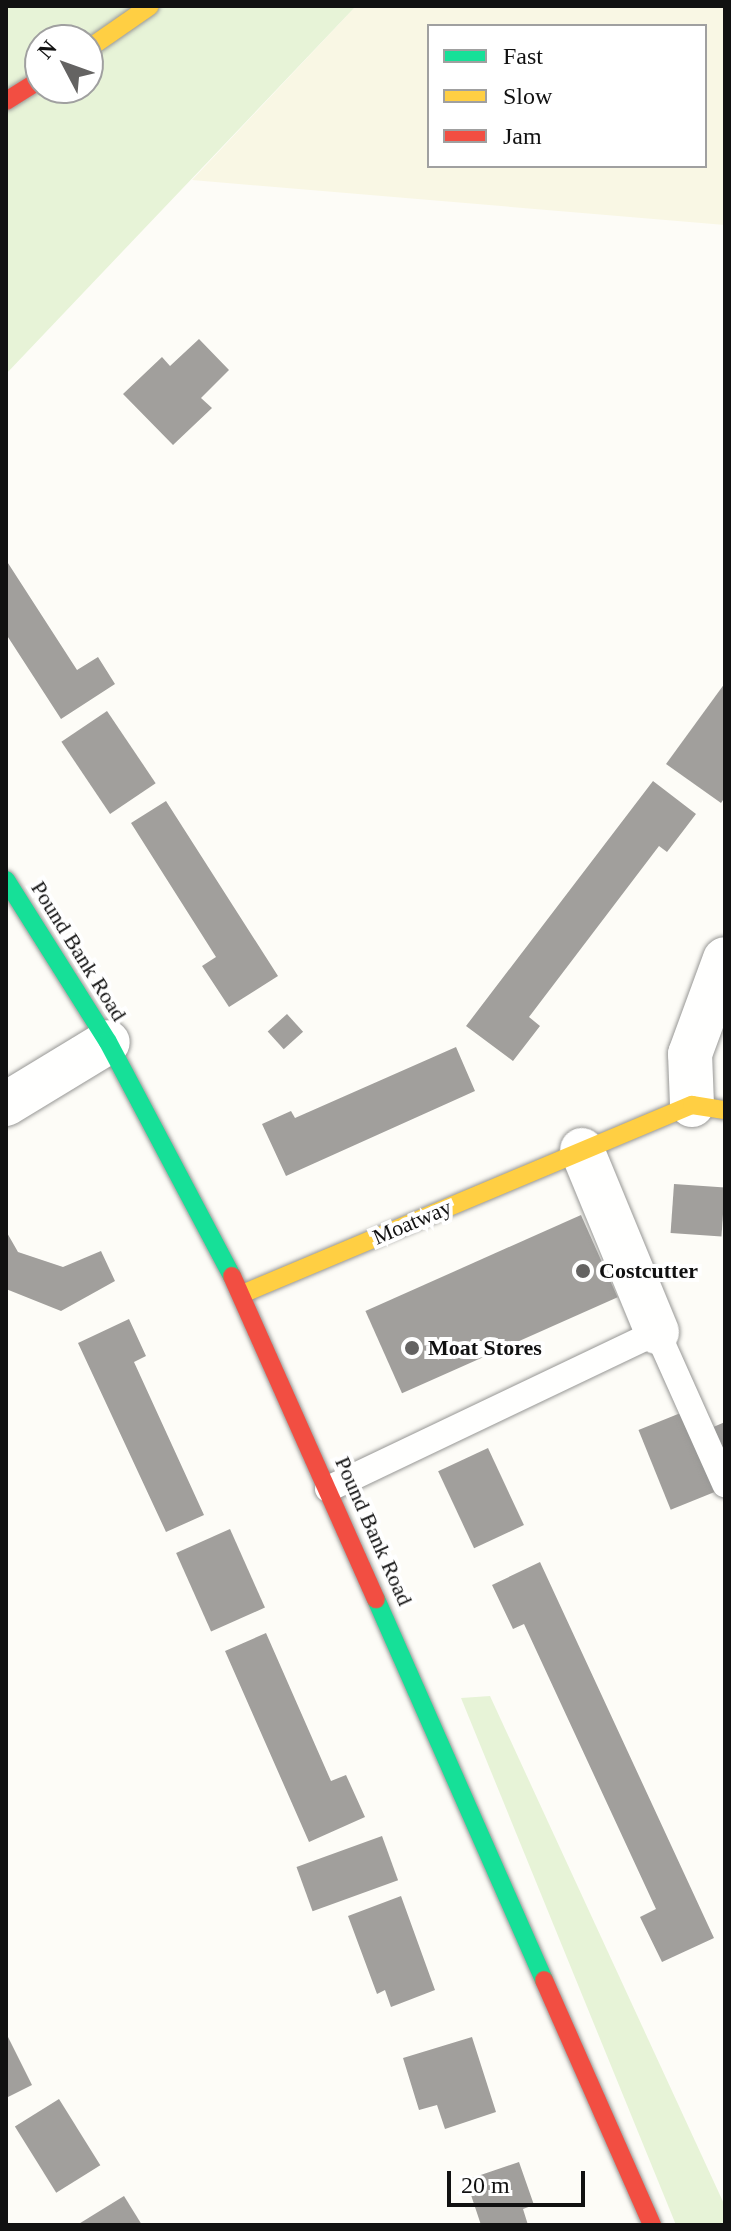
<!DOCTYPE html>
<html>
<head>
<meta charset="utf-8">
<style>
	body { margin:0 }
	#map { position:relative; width:731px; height:2231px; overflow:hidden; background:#fdfcf7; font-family:"Times New Roman",serif }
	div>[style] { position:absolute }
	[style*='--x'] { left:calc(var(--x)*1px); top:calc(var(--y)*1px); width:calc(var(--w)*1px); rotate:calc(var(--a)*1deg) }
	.farmland>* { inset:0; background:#f9f7e4 }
	.green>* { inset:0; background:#e7f3d7 }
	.building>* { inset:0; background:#a19f9c; transform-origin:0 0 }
	.roads { filter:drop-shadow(0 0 2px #979795) drop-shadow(0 0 2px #979795) }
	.lane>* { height:26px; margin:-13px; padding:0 13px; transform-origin:13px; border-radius:13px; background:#fffffe }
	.street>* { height:44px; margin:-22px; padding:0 22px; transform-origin:22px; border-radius:22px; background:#fffffe }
	.fast>* { height:18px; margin:-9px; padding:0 9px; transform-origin:9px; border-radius:9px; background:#16e098 }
	.slow>* { height:18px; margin:-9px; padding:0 9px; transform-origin:9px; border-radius:9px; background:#ffcf43 }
	.jam>* { height:18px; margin:-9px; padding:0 9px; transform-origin:9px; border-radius:9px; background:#f24e42 }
	.dots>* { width:22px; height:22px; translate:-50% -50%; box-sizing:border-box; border:4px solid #fff; border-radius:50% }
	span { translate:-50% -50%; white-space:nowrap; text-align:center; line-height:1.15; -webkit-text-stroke:8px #fff; paint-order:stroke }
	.street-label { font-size:22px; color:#111 }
	.poi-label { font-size:22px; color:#111; font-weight:700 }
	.left { translate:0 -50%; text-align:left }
	.frame { position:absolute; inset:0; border:8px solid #111; pointer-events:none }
	.legend { position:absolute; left:427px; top:24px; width:280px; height:144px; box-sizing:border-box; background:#fff; border:2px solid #a0a0a0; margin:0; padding:10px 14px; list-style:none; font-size:24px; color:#111 }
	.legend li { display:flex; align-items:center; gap:16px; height:40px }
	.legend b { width:40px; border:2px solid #a0a0a0 }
	.north { position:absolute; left:24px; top:24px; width:80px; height:80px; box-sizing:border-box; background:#fff; border:2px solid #a0a0a0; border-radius:50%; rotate:311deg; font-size:22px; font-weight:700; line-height:32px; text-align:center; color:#111 }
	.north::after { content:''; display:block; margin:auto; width:28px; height:36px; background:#646362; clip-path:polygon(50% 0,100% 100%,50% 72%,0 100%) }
	.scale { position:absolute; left:447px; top:2171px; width:138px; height:36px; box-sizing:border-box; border:4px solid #111; border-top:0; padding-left:10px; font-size:24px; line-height:28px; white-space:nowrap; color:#111; -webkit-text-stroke:6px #fff; paint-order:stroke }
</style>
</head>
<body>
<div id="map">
	<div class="farmland">
		<div style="clip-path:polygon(evenodd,356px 6px,725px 6px,725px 225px,192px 180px,356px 6px,429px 26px,705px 26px,705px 166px,429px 166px,429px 26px)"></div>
	</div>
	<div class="green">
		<div style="clip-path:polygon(evenodd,6px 6px,356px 6px,6px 374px,6px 6px,40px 40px,88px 40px,88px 88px,40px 88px,40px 40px)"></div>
		<div style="clip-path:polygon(490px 1696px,725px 2206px,725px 2225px,676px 2225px,461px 1698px)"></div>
	</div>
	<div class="building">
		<div style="clip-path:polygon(199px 339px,229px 370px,201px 398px,212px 408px,173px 445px,123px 394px,162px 357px,170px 366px)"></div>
		<div style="clip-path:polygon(6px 560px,77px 670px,98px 657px,115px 684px,61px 719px,6px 634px)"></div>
		<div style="clip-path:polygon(725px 683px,725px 797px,721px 803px,666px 764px)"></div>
		<div style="left:107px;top:711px;width:87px;height:55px;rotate:56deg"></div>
		<div style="clip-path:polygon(653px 781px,696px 814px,667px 852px,659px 846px,529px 1017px,540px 1026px,513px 1061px,466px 1026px)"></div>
		<div style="clip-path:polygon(166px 801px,278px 976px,229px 1007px,202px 966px,216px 957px,131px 823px)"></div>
		<div style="left:287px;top:1014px;width:24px;height:26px;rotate:48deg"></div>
		<div style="clip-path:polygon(456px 1047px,475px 1091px,286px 1176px,262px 1124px,291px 1111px,295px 1118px)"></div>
		<div style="left:674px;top:1184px;width:51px;height:49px;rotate:4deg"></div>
		<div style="left:581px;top:1215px;width:90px;height:236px;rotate:66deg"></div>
		<div style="clip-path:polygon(6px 1231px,18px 1252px,63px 1267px,101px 1251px,115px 1281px,61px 1311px,6px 1289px)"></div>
		<div style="clip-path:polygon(129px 1319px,146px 1356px,134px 1362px,204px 1515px,166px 1532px,78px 1343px)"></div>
		<div style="left:683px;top:1412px;width:86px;height:48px;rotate:68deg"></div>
		<div style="clip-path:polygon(725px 1422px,725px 1459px,711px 1428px)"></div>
		<div style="left:488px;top:1448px;width:85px;height:55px;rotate:65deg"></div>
		<div style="left:230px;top:1529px;width:86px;height:59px;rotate:66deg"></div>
		<div style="clip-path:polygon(540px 1562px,714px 1938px,662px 1962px,640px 1917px,656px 1909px,524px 1624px,513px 1629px,492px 1585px)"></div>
		<div style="clip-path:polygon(266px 1633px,331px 1781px,346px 1775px,365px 1817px,309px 1842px,225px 1651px)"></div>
		<div style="left:382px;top:1836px;width:47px;height:91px;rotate:70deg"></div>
		<div style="clip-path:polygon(401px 1896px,435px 1990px,391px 2007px,385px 1990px,377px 1994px,348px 1916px)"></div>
		<div style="clip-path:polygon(6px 2033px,32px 2085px,6px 2098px)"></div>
		<div style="clip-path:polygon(472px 2037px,496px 2112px,445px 2129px,437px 2105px,419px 2110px,403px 2058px)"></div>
		<div style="left:59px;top:2099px;width:78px;height:52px;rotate:58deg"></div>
		<div style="clip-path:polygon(519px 2162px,534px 2205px,523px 2209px,528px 2225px,481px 2225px,466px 2180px)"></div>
		<div style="clip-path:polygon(124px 2196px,142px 2225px,77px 2225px)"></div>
	</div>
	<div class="roads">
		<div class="lane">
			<div style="--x:328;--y:1489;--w:365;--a:-25.5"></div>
			<div style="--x:657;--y:1332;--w:167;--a:65.9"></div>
		</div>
		<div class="street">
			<div style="--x:6;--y:1104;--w:119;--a:-31.3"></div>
			<div style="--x:692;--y:1105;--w:51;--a:-92.2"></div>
			<div style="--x:690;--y:1054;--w:101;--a:-69.8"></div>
			<div style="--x:582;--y:1150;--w:197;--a:67.6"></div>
		</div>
		<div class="fast">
			<div style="--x:6;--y:880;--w:191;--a:57.8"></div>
			<div style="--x:108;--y:1042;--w:265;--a:62.1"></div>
			<div style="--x:376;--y:1599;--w:416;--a:66.2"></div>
		</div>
		<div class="slow">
			<div style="--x:88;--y:49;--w:75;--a:-34.7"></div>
			<div style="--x:242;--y:1294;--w:488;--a:-22.8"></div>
			<div style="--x:692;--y:1105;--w:33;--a:9"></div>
		</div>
		<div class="jam">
			<div style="--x:6;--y:101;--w:40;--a:-32"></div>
			<div style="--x:232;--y:1276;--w:354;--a:66"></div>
			<div style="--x:544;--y:1980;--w:268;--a:66.2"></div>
		</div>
	</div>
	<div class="dots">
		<div style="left:583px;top:1271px;background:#646362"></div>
		<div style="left:412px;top:1348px;background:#646362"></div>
	</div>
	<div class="street-label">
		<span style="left:79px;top:951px;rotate:58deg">Pound Bank Road</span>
		<span style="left:412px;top:1222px;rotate:-23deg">Moatway</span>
		<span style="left:374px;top:1531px;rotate:66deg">Pound Bank Road</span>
	</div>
	<div class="poi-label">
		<span class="left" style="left:599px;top:1271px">Costcutter</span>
		<span class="left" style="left:428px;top:1348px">Moat Stores</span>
	</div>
	<div class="frame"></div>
	<ul class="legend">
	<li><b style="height:10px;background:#16e098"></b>Fast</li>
	<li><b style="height:10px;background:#ffcf43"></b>Slow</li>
	<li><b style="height:10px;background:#f24e42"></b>Jam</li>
	</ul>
	<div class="north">N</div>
	<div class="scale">20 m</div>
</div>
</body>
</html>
